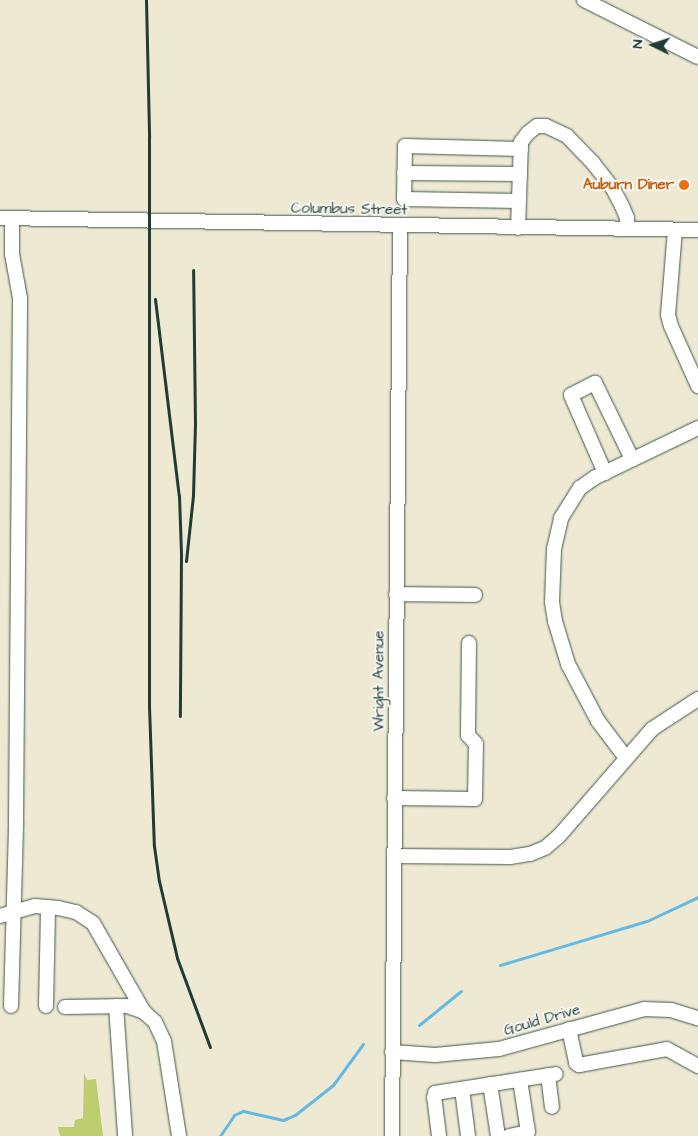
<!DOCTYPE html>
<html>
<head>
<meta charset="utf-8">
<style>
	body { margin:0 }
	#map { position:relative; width:698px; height:1136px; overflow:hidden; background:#eee9d3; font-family:"Architects Daughter",sans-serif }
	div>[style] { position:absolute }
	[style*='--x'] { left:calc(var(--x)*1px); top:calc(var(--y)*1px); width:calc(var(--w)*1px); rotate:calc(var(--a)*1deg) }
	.green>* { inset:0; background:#bdcd6f }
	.stream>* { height:3px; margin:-1.5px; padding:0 1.5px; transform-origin:1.5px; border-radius:1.5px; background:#66b9e2 }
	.roads { filter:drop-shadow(0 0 1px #3e574c) drop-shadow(0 0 1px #3e574c) }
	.minor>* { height:14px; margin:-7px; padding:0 7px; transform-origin:7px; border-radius:7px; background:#fff }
	.rail>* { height:3px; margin:-1.5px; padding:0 1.5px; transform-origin:1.5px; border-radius:1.5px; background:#1f3d34 }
	.dots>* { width:14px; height:14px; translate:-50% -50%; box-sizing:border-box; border:2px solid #f6f6f2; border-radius:50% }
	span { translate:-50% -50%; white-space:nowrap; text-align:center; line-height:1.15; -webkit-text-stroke:4px #f6f6f2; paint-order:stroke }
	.food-label { font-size:15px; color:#c56008; font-weight:700 }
	.right { translate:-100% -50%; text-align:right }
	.street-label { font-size:15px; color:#1f3d34 }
	.north { position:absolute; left:628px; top:20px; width:50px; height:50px; -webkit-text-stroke:4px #f6f6f2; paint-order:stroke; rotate:274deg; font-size:14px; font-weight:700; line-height:20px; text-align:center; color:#1f3d34 }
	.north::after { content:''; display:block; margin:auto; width:18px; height:22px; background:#1f3d34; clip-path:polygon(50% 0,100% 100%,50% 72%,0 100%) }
</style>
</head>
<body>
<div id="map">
	<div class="green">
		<div style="clip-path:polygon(84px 1073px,87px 1080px,96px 1079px,103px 1136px,60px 1136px,58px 1127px,74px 1127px,75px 1120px,83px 1118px)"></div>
	</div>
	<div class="stream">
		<div style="--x:500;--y:965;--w:153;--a:-16.7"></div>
		<div style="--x:647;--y:921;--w:56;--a:-25.2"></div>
		<div style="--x:419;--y:1025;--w:54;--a:-39"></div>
		<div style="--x:220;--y:1136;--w:25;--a:-56"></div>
		<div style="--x:234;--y:1115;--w:10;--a:-24"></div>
		<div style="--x:243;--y:1111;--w:41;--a:12.7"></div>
		<div style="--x:283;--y:1120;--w:13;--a:-23"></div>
		<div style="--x:295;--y:1115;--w:48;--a:-38.3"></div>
		<div style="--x:333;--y:1085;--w:51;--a:-53.8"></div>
	</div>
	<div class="roads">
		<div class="minor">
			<div style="--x:584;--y:0;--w:127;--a:26.6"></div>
			<div style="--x:404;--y:173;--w:116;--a:0.5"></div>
			<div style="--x:519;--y:201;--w:115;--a:-179"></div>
			<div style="--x:404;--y:199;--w:53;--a:-88.9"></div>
			<div style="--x:405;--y:146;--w:116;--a:1.5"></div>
			<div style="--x:0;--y:218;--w:698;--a:0.98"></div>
			<div style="--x:518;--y:228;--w:86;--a:-88"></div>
			<div style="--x:521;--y:142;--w:11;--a:-52"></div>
			<div style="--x:528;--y:133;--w:11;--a:-38"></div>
			<div style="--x:537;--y:126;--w:9;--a:0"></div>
			<div style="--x:546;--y:126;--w:23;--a:25"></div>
			<div style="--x:567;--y:136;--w:37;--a:46"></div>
			<div style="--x:593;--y:163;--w:33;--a:52"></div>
			<div style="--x:613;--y:189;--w:19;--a:62"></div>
			<div style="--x:622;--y:206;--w:13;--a:67"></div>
			<div style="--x:627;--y:218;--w:11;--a:90"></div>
			<div style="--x:675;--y:230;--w:85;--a:94.7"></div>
			<div style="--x:668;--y:315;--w:11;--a:75"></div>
			<div style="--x:671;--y:326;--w:66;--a:65.8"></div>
			<div style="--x:605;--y:473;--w:85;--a:-113.6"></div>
			<div style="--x:571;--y:395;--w:27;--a:-27"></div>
			<div style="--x:595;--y:383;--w:85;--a:64"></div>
			<div style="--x:396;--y:594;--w:79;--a:0.7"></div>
			<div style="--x:626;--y:758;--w:46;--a:-127.1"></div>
			<div style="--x:598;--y:721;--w:64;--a:-117.8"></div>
			<div style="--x:568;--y:664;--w:45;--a:-106.8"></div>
			<div style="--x:555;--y:621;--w:19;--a:-99"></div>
			<div style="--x:552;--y:602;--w:53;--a:-87.8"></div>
			<div style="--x:554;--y:549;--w:32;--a:-77"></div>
			<div style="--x:561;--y:518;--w:36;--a:-58"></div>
			<div style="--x:580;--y:488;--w:19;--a:-35"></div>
			<div style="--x:596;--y:477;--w:113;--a:-25.7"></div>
			<div style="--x:394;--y:798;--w:81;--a:0.7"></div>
			<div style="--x:475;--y:799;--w:55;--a:-89"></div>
			<div style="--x:476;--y:744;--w:12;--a:-132"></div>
			<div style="--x:468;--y:735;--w:92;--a:-89.4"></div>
			<div style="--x:394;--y:856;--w:116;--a:0.5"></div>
			<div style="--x:510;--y:857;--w:20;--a:-9"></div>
			<div style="--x:530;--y:854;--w:16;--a:-22"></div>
			<div style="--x:545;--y:848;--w:18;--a:-41"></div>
			<div style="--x:559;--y:836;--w:142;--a:-49"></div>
			<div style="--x:652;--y:729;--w:55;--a:-33.1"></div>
			<div style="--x:0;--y:916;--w:36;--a:-16"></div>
			<div style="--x:35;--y:906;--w:23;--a:5"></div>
			<div style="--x:58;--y:908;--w:18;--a:13"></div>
			<div style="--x:76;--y:912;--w:20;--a:33"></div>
			<div style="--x:93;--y:923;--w:103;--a:60.2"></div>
			<div style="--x:11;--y:1006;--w:184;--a:-88.4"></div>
			<div style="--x:16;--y:822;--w:524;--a:-89.56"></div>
			<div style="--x:20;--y:298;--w:45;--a:-100.3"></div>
			<div style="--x:12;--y:254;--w:36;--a:-90"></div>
			<div style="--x:46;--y:1006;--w:99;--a:-88.8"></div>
			<div style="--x:116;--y:1006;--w:130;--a:86"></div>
			<div style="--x:65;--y:1007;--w:62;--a:-0.9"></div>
			<div style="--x:127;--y:1006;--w:18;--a:19"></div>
			<div style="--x:144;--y:1012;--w:15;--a:42"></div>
			<div style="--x:155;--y:1022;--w:21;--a:65"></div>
			<div style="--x:164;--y:1041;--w:96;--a:81"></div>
			<div style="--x:569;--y:1029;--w:35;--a:78"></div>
			<div style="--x:576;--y:1063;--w:4;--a:34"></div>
			<div style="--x:579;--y:1065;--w:89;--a:-10.3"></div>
			<div style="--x:667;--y:1049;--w:35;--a:29"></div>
			<div style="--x:392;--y:1052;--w:43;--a:4"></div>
			<div style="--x:435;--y:1055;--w:64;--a:-5.4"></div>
			<div style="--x:499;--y:1049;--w:150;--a:-15.4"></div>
			<div style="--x:644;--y:1009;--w:27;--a:2"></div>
			<div style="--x:671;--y:1010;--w:28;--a:17"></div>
			<div style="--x:548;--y:1075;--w:32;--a:83"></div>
			<div style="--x:490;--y:1084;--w:53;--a:81.3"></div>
			<div style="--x:462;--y:1089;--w:47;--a:82.7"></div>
			<div style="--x:392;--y:1136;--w:910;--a:-89.5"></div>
			<div style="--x:439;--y:1136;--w:38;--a:-97"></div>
			<div style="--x:434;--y:1098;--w:5;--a:-79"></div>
			<div style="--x:435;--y:1093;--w:122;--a:-8.9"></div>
			<div style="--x:509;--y:1136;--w:19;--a:-12"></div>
			<div style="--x:528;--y:1132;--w:53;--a:-98.7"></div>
		</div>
	</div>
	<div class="rail">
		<div style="--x:146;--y:0;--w:137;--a:88.7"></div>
		<div style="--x:149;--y:137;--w:569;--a:90"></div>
		<div style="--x:149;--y:706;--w:140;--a:88"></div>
		<div style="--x:154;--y:846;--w:35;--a:82"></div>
		<div style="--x:159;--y:881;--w:79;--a:76.8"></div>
		<div style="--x:177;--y:958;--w:95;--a:69.7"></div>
		<div style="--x:155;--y:299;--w:198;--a:83.1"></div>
		<div style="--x:179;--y:496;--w:58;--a:88"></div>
		<div style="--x:181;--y:554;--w:162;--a:90.4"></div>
		<div style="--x:186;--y:561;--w:66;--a:-83.9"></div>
		<div style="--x:193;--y:495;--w:71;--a:-88.4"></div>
		<div style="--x:195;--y:424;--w:154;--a:-90.7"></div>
	</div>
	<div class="dots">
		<div style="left:684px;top:185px;background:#e8710a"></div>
	</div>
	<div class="food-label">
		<span class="right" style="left:674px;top:185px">Auburn Diner</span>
	</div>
	<div class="street-label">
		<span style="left:349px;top:209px;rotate:1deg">Columbus Street</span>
		<span style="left:379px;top:681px;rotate:-90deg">Wright Avenue</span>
		<span style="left:542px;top:1020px;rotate:-16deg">Gould Drive</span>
	</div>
	<div class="north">N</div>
</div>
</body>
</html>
